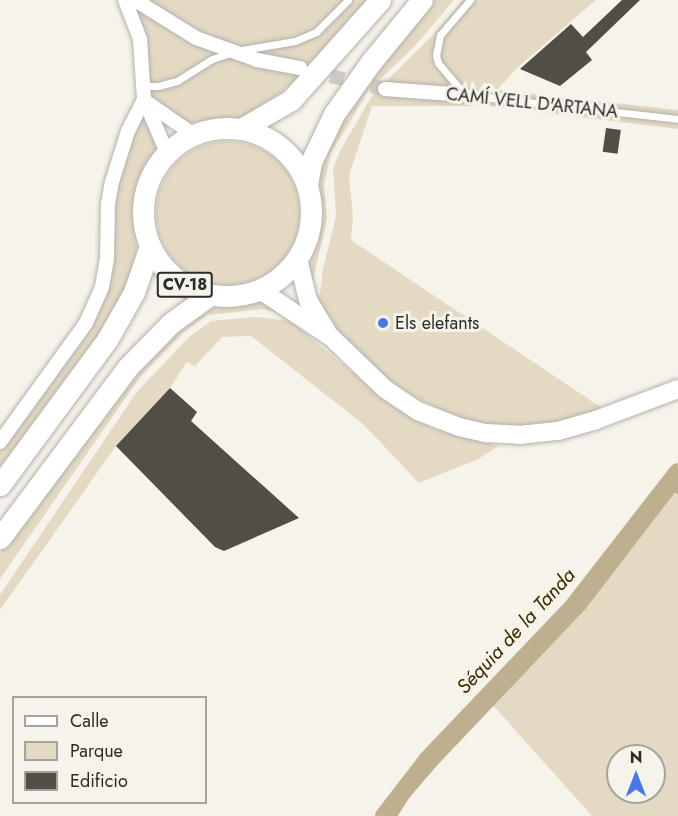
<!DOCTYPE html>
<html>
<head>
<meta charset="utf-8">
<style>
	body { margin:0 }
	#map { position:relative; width:678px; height:816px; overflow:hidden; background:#f6f3eb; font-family:Jost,sans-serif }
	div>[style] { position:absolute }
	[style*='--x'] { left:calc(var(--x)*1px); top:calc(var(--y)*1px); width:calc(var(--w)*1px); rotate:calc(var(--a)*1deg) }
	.green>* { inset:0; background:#e4dac4 }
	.round { border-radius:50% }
	.stream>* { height:5px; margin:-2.5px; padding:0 2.5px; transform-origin:2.5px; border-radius:2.5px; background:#beaf8f }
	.canal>* { height:18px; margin:-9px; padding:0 9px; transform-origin:9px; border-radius:9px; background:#beaf8f }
	.building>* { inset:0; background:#514e48; transform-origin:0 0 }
	.street-tunnel>* { height:14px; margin-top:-7px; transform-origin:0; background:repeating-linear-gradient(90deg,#cecbc4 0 14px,transparent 0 21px) }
	.roads { filter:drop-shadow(0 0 2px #b4b1aa) drop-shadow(0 0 2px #b4b1aa) }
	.lane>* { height:7px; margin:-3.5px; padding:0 3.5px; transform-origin:3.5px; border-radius:3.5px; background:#fff }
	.street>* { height:14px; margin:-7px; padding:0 7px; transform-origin:7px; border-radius:7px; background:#fff }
	.secondary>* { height:18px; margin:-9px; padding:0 9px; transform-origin:9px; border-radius:9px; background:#fff }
	.primary>* { height:21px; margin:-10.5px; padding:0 10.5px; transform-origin:10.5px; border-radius:10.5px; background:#fff }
	.primary>.ring { margin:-10.5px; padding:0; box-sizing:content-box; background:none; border:21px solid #fff; border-radius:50% }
	.dots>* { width:16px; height:16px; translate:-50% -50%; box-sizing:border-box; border:3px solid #f6f3eb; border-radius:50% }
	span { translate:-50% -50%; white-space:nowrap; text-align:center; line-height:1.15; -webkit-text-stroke:6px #f6f3eb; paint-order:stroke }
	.shield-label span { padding:2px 4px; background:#f6f3eb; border:2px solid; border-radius:4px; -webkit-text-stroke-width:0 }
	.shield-label { font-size:16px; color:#2c2b28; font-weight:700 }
	.street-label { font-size:18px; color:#2c2b28 }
	.poi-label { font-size:18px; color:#2c2b28 }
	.left { translate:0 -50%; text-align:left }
	.water-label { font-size:20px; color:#3d2c01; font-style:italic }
	.legend { position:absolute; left:12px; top:696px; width:195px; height:108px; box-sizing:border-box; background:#f6f3eb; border:2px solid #a5a39d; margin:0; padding:8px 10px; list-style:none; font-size:18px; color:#2c2b28 }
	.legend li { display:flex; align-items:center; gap:12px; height:30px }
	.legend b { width:30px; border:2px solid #a5a39d }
	.north { position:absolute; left:606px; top:744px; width:60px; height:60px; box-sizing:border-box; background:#f6f3eb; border:2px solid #a5a39d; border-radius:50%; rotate:0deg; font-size:16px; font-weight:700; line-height:24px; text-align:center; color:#2c2b28 }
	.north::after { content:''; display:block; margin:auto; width:21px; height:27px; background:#4778e9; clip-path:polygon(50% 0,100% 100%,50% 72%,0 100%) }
</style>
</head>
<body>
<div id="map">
	<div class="green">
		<div style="clip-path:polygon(140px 0,369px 0,298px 78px,262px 108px,237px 119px,193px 123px,182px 120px,148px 96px,133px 4px,199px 37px)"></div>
		<div style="clip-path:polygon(433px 0,454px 0,415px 46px,369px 90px,331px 153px,324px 185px,327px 219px,311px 289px,308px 275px,309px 264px,320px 232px,321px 220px,319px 170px,334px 130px,372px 73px)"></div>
		<div style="clip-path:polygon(463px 0,596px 0,519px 66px,497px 90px,678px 110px,678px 129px,491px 106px,372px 106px,349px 175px,353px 217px,351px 240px,602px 408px,555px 422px,525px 427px,492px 426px,461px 418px,414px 397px,387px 380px,338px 333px,315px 301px,320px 294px,323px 269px,336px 216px,333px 168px,340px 151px,373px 94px,433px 35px)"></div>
		<div style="clip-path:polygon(142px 111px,159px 145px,141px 174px,136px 194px,134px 210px,137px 247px,130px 280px,109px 320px,0 467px,0 446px,88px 325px,115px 184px)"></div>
		<div class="round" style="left:156px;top:141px;width:144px;height:144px"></div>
		<div style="clip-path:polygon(258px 302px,268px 304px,284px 315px,264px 309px,208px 315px,184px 332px,140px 377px,0 579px,0 553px,138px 370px,169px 337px,206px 309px)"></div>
		<div style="clip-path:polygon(256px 317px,291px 321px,391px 405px,431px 428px,499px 446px,478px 459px,419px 483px,363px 424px,251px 336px,222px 337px,195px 366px,187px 362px,170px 388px,116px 446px,0 610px,0 595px,136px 393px,190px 336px,211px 321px)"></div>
		<div style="clip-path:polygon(evenodd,678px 485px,678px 816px,592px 816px,492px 704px,588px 606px,678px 485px,618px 756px,654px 756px,654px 792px,618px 792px,618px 756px)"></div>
	</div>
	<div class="stream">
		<div style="--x:668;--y:486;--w:11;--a:27"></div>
		<div style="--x:394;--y:816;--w:26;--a:-58"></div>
		<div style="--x:408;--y:794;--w:38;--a:-49"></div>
		<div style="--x:433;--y:765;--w:218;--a:-46.5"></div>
		<div style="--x:583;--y:607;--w:156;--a:-52.5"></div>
	</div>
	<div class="canal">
		<div style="--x:384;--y:816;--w:72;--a:-52.3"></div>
		<div style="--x:428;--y:759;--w:209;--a:-46.4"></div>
		<div style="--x:572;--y:608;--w:172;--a:-52.1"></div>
	</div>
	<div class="building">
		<div style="clip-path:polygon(622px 0,640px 0,586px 52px,592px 60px,560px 86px,520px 69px,571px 24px,583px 37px)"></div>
		<div style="left:606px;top:128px;width:15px;height:24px;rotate:8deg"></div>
		<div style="clip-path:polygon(170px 388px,197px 412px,191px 421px,299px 518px,224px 551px,215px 547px,116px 446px)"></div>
	</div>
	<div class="street-tunnel">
		<div style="--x:310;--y:71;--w:77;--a:13.5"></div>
	</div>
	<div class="roads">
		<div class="lane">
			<div style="--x:470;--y:0;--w:46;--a:130.6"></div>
			<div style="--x:440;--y:35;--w:20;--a:101"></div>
			<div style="--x:436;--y:55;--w:8;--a:76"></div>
			<div style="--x:438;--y:63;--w:42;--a:49.8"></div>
			<div style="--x:465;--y:95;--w:214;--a:6.4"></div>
			<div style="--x:143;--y:86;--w:15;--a:0"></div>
			<div style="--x:158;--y:86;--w:20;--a:-15"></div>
			<div style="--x:177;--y:81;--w:41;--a:-32.2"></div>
			<div style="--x:212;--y:59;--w:25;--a:-18"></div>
			<div style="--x:236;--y:51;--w:60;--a:-9.6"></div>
			<div style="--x:295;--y:41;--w:23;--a:-23"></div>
			<div style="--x:316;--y:32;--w:45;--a:-45"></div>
		</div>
		<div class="street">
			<div style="--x:125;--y:0;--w:42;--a:69"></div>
			<div style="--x:140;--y:39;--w:60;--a:86.2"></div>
			<div style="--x:144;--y:99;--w:59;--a:66.9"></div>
			<div style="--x:135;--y:0;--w:72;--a:31.9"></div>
			<div style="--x:196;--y:38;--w:65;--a:19.8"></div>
			<div style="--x:257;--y:60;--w:44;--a:10.5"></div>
			<div style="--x:385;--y:89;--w:80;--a:4.3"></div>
			<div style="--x:145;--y:101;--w:60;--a:34.8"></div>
			<div style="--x:0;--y:442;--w:147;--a:-54.1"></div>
			<div style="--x:86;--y:323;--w:39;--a:-66"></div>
			<div style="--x:102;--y:287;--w:28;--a:-80"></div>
			<div style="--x:107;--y:259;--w:55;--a:-89"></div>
			<div style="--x:108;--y:204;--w:22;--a:-80"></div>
			<div style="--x:112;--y:182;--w:53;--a:-72.6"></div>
			<div style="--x:128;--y:131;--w:36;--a:-63"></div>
		</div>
		<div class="secondary">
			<div style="--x:298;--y:259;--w:42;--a:76.3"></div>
			<div style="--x:308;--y:300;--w:39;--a:59"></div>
			<div style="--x:260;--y:290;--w:85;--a:33.5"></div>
			<div style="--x:331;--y:337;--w:75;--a:43.9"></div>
			<div style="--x:385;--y:389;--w:40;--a:34"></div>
			<div style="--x:418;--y:411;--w:44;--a:21.3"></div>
			<div style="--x:459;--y:427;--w:28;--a:13"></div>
			<div style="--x:486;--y:433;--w:33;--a:3"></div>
			<div style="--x:519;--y:435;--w:39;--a:-6"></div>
			<div style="--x:558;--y:431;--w:40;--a:-16"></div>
			<div style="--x:596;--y:420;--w:88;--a:-20.7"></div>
		</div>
		<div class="primary">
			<div class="ring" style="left:143px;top:128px;width:147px;height:147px"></div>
			<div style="--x:241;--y:129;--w:58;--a:-30.1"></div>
			<div style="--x:291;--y:100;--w:134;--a:-48.3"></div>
			<div style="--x:307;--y:185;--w:23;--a:-80"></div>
			<div style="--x:311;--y:162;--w:53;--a:-64.4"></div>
			<div style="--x:334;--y:114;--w:64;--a:-54.6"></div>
			<div style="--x:371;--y:62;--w:80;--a:-50.6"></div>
			<div style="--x:0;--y:485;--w:180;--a:-53.6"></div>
			<div style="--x:107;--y:340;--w:55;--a:-60.6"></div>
			<div style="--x:134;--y:292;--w:49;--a:-70.8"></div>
			<div style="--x:0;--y:538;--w:212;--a:-53.2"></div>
			<div style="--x:127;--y:368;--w:63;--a:-45.6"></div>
			<div style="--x:171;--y:323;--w:48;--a:-35.7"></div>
		</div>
	</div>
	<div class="dots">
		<div style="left:383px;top:323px;background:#4778e9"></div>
	</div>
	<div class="shield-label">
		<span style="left:185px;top:285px">CV-18</span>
	</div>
	<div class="street-label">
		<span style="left:532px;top:103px;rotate:6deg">CAMÍ VELL D'ARTANA</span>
	</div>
	<div class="poi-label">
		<span class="left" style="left:395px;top:323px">Els elefants</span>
	</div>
	<div class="water-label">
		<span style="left:516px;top:631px;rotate:-47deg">Séquia de la Tanda</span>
	</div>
	<ul class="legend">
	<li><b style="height:8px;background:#fff"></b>Calle</li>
	<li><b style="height:16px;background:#e4dac4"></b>Parque</li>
	<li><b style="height:16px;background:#514e48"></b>Edificio</li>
	</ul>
	<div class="north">N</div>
</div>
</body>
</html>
